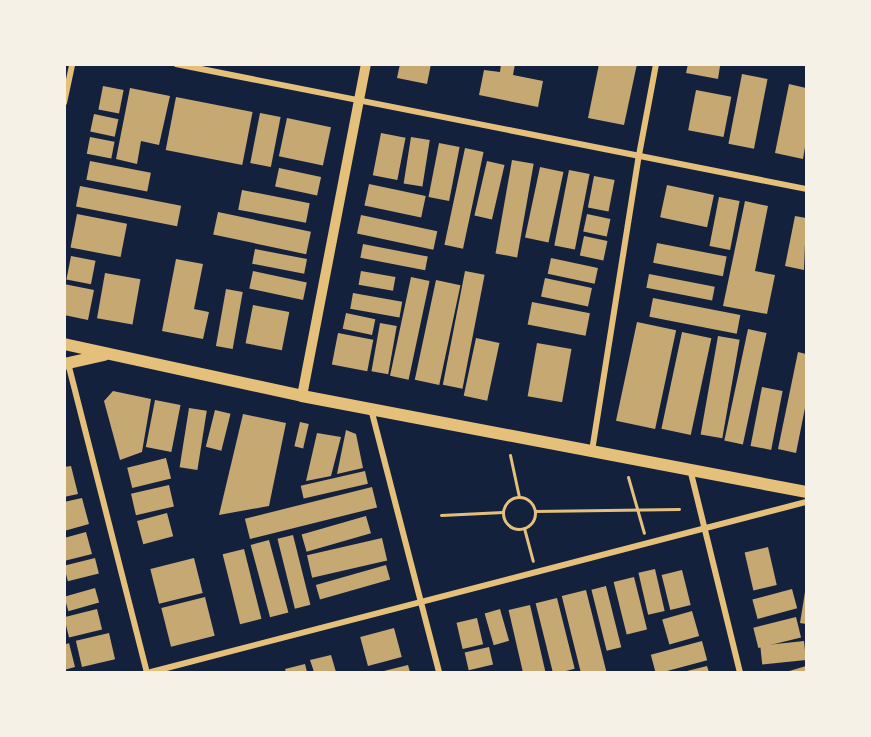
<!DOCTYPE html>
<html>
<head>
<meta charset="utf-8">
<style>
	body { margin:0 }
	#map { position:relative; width:871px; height:737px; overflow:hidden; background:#14213d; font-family:"Open Sans",sans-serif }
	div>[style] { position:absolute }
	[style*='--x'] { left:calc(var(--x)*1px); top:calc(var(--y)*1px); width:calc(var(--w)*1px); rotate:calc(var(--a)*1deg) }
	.building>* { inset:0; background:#c6a872; transform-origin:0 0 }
	.path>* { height:3px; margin:-1.5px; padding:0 1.5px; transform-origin:1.5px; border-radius:1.5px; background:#e5c07b }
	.path>.ring { margin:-1.5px; padding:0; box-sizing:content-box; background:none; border:3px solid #e5c07b; border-radius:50% }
	.minor>* { height:6px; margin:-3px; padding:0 3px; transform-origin:3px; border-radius:3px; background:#e5c07b }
	.tertiary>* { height:10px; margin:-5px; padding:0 5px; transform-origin:5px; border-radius:5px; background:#e5c07b }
	.secondary>* { height:12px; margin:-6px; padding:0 6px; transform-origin:6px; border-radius:6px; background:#e5c07b }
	span { translate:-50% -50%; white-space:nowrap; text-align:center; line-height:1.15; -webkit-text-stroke:4.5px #f6f1e7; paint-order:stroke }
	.frame { position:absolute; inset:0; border:66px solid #f6f1e7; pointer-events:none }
</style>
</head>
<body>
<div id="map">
	<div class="building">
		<div style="clip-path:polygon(400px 64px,431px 64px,427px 84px,397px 78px)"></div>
		<div style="clip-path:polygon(501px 64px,515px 64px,513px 75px,543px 81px,538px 107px,479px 95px,484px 70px,500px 72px)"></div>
		<div style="clip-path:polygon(599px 64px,637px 64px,624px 125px,588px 118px)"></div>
		<div style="clip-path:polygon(688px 64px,720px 66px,718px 79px,686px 73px)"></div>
		<div style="left:742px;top:74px;width:26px;height:71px;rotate:11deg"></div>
		<div style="clip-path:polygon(789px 84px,806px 88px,806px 141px,803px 159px,775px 153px)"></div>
		<div style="left:103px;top:86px;width:21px;height:24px;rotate:11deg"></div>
		<div style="clip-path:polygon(130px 88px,170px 96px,159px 145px,141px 141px,137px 164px,116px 159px)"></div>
		<div style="left:696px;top:90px;width:36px;height:41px;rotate:11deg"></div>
		<div style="left:176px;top:97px;width:78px;height:54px;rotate:11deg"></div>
		<div style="left:260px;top:113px;width:21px;height:51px;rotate:11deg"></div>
		<div style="left:94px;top:114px;width:25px;height:18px;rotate:12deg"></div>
		<div style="left:287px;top:118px;width:45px;height:39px;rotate:12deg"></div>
		<div style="left:381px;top:133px;width:25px;height:43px;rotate:11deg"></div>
		<div style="left:90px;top:137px;width:25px;height:17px;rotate:11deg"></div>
		<div style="left:411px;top:137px;width:19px;height:47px;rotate:9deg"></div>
		<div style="left:439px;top:143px;width:21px;height:55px;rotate:11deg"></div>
		<div style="left:465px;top:148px;width:19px;height:99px;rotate:12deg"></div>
		<div style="left:512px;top:160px;width:22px;height:95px;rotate:10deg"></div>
		<div style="left:90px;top:161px;width:62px;height:19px;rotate:11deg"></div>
		<div style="left:487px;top:161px;width:18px;height:56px;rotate:13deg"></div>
		<div style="left:540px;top:167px;width:24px;height:72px;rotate:12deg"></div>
		<div style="left:279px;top:168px;width:43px;height:19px;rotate:12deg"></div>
		<div style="left:569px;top:170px;width:21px;height:77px;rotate:11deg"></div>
		<div style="left:594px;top:176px;width:21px;height:32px;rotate:11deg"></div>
		<div style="left:369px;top:184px;width:58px;height:22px;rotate:12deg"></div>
		<div style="left:667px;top:185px;width:48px;height:33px;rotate:12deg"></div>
		<div style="left:80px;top:186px;width:103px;height:21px;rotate:11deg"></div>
		<div style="left:242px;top:190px;width:69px;height:20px;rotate:11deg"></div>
		<div style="left:719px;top:197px;width:21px;height:50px;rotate:11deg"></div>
		<div style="clip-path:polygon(745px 201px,768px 206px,755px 271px,775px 275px,767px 314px,723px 306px)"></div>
		<div style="left:218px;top:212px;width:95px;height:23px;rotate:12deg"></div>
		<div style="left:77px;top:214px;width:51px;height:34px;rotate:11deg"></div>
		<div style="left:587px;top:214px;width:24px;height:18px;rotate:12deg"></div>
		<div style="left:361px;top:215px;width:78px;height:19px;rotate:12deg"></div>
		<div style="clip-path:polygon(795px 216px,806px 218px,804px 270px,785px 266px)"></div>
		<div style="left:584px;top:236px;width:24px;height:20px;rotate:12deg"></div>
		<div style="left:657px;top:243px;width:71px;height:20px;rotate:11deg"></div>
		<div style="left:363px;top:244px;width:66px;height:14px;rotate:11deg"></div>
		<div style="left:255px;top:249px;width:53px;height:15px;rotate:11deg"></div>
		<div style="left:71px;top:256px;width:25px;height:24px;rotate:11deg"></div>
		<div style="left:551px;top:258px;width:48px;height:16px;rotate:12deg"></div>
		<div style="clip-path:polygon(176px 259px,203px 264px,194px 309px,209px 312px,203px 339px,162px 331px)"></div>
		<div style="left:253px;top:271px;width:55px;height:18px;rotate:12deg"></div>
		<div style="left:361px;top:271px;width:35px;height:14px;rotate:10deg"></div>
		<div style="left:465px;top:271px;width:20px;height:116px;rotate:11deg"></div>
		<div style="left:105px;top:273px;width:36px;height:46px;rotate:10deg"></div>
		<div style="left:649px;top:274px;width:67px;height:14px;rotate:11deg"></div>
		<div style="left:411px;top:277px;width:19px;height:101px;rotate:12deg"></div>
		<div style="left:545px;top:278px;width:48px;height:19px;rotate:12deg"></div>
		<div style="left:436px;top:280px;width:25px;height:102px;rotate:12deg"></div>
		<div style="clip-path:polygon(64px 284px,94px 290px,88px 320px,64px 315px)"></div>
		<div style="left:226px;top:289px;width:17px;height:58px;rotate:10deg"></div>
		<div style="left:353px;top:293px;width:50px;height:16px;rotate:10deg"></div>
		<div style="left:653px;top:298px;width:89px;height:19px;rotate:11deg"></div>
		<div style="left:532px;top:302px;width:59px;height:23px;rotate:11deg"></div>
		<div style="left:253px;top:305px;width:37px;height:39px;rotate:11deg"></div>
		<div style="left:346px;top:313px;width:30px;height:16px;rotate:12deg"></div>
		<div style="left:637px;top:322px;width:40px;height:101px;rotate:12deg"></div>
		<div style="left:380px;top:323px;width:17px;height:49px;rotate:10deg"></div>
		<div style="left:748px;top:329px;width:19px;height:114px;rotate:12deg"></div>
		<div style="left:682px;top:332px;width:30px;height:99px;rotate:12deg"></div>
		<div style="left:338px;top:333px;width:36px;height:32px;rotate:11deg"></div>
		<div style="left:718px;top:336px;width:22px;height:100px;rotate:10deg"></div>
		<div style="left:476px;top:338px;width:24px;height:59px;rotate:12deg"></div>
		<div style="left:537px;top:343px;width:35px;height:54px;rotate:10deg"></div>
		<div style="clip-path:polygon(798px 352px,806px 354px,806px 403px,796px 453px,778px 449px)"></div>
		<div style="left:762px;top:387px;width:21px;height:60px;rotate:11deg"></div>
		<div style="clip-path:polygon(113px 391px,151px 399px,142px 452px,120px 460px,104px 401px)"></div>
		<div style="left:155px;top:400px;width:26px;height:48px;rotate:11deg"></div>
		<div style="left:189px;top:408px;width:18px;height:60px;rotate:9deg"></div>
		<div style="left:215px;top:410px;width:16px;height:38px;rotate:14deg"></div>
		<div style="clip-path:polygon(243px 414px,286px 423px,269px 506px,219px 515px)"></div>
		<div style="left:300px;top:422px;width:9px;height:25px;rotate:13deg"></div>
		<div style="clip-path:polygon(346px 430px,356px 434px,363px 468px,337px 474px)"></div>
		<div style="clip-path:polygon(317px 433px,341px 437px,331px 476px,306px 481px)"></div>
		<div style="left:166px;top:458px;width:21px;height:40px;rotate:76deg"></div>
		<div style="clip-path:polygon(71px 466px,78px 494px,64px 497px,64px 467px)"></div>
		<div style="left:365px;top:471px;width:13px;height:66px;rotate:77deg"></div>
		<div style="left:169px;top:485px;width:22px;height:39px;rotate:77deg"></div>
		<div style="left:372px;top:487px;width:21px;height:131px;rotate:76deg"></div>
		<div style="clip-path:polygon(82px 498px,89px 524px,64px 531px,64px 502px)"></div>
		<div style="left:167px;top:513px;width:24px;height:31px;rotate:75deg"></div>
		<div style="left:366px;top:516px;width:18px;height:67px;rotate:74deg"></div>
		<div style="clip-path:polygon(86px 532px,92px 554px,64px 561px,64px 538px)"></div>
		<div style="left:293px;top:535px;width:72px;height:16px;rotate:76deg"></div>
		<div style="left:382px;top:538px;width:23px;height:77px;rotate:77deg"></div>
		<div style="left:269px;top:540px;width:75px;height:19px;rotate:75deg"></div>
		<div style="left:768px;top:547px;width:39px;height:24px;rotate:77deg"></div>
		<div style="left:244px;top:549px;width:72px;height:22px;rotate:76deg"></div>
		<div style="left:95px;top:558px;width:16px;height:32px;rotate:76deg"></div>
		<div style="left:194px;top:558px;width:36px;height:45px;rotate:76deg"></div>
		<div style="left:386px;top:565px;width:15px;height:73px;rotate:74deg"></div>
		<div style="left:655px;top:569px;width:43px;height:17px;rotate:77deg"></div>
		<div style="left:682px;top:570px;width:36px;height:21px;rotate:76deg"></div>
		<div style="left:634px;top:577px;width:54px;height:21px;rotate:76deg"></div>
		<div style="left:606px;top:586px;width:63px;height:15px;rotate:76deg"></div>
		<div style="left:95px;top:588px;width:15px;height:32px;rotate:74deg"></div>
		<div style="left:792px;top:589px;width:20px;height:41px;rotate:75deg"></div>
		<div style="left:586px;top:590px;width:85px;height:25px;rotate:76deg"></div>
		<div style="clip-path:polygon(805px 592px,806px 592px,806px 624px,800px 623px)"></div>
		<div style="left:205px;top:597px;width:40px;height:45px;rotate:76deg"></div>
		<div style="left:557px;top:598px;width:73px;height:22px;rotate:76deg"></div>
		<div style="left:530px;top:605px;width:69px;height:22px;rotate:77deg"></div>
		<div style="left:97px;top:609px;width:21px;height:34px;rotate:76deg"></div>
		<div style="left:500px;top:609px;width:33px;height:16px;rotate:74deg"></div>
		<div style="left:692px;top:611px;width:26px;height:31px;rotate:74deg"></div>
		<div style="left:796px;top:617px;width:21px;height:44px;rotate:76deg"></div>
		<div style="left:477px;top:618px;width:27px;height:21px;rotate:77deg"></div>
		<div style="left:394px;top:628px;width:30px;height:35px;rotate:75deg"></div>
		<div style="left:109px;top:633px;width:27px;height:34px;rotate:77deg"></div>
		<div style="left:702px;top:641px;width:20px;height:53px;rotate:75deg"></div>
		<div style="left:804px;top:641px;width:19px;height:44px;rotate:84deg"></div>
		<div style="clip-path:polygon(69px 643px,75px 667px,64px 670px,64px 645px)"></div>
		<div style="left:489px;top:647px;width:18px;height:25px;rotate:77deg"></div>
		<div style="clip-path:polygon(331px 655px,336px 672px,314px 672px,310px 660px)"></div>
		<div style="clip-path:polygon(305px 664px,307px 672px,286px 672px,285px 669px)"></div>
		<div style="clip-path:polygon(408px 665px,410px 672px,380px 672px)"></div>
		<div style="clip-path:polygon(707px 666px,709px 672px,683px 672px)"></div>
		<div style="clip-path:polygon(806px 666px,806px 672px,786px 672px)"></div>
	</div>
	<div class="path">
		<div style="--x:510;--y:455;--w:43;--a:77.9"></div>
		<div style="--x:628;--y:477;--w:58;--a:74.1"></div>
		<div class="ring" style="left:503px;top:497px;width:29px;height:29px"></div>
		<div style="--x:535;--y:511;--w:144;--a:-0.8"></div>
		<div style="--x:441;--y:515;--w:62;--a:-2.8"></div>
		<div style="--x:524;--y:528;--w:34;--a:75"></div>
	</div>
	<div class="minor">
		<div style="--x:176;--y:64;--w:642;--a:11.22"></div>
		<div style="--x:64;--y:103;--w:40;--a:-78"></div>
		<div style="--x:68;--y:363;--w:319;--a:75.7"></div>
		<div style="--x:371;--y:409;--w:272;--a:75.5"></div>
		<div style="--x:592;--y:451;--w:300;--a:-81"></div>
		<div style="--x:639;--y:155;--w:93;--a:-79.4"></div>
		<div style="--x:690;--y:469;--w:209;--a:76.2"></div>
		<div style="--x:151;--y:672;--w:677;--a:-14.55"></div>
	</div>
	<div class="tertiary">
		<div style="--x:302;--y:396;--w:338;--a:-79.1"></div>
	</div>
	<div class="secondary">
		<div style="--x:64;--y:344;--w:244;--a:12.3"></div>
		<div style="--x:302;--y:396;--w:513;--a:10.78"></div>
		<div style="--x:64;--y:364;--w:41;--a:-12.7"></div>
	</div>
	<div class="frame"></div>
</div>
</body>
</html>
